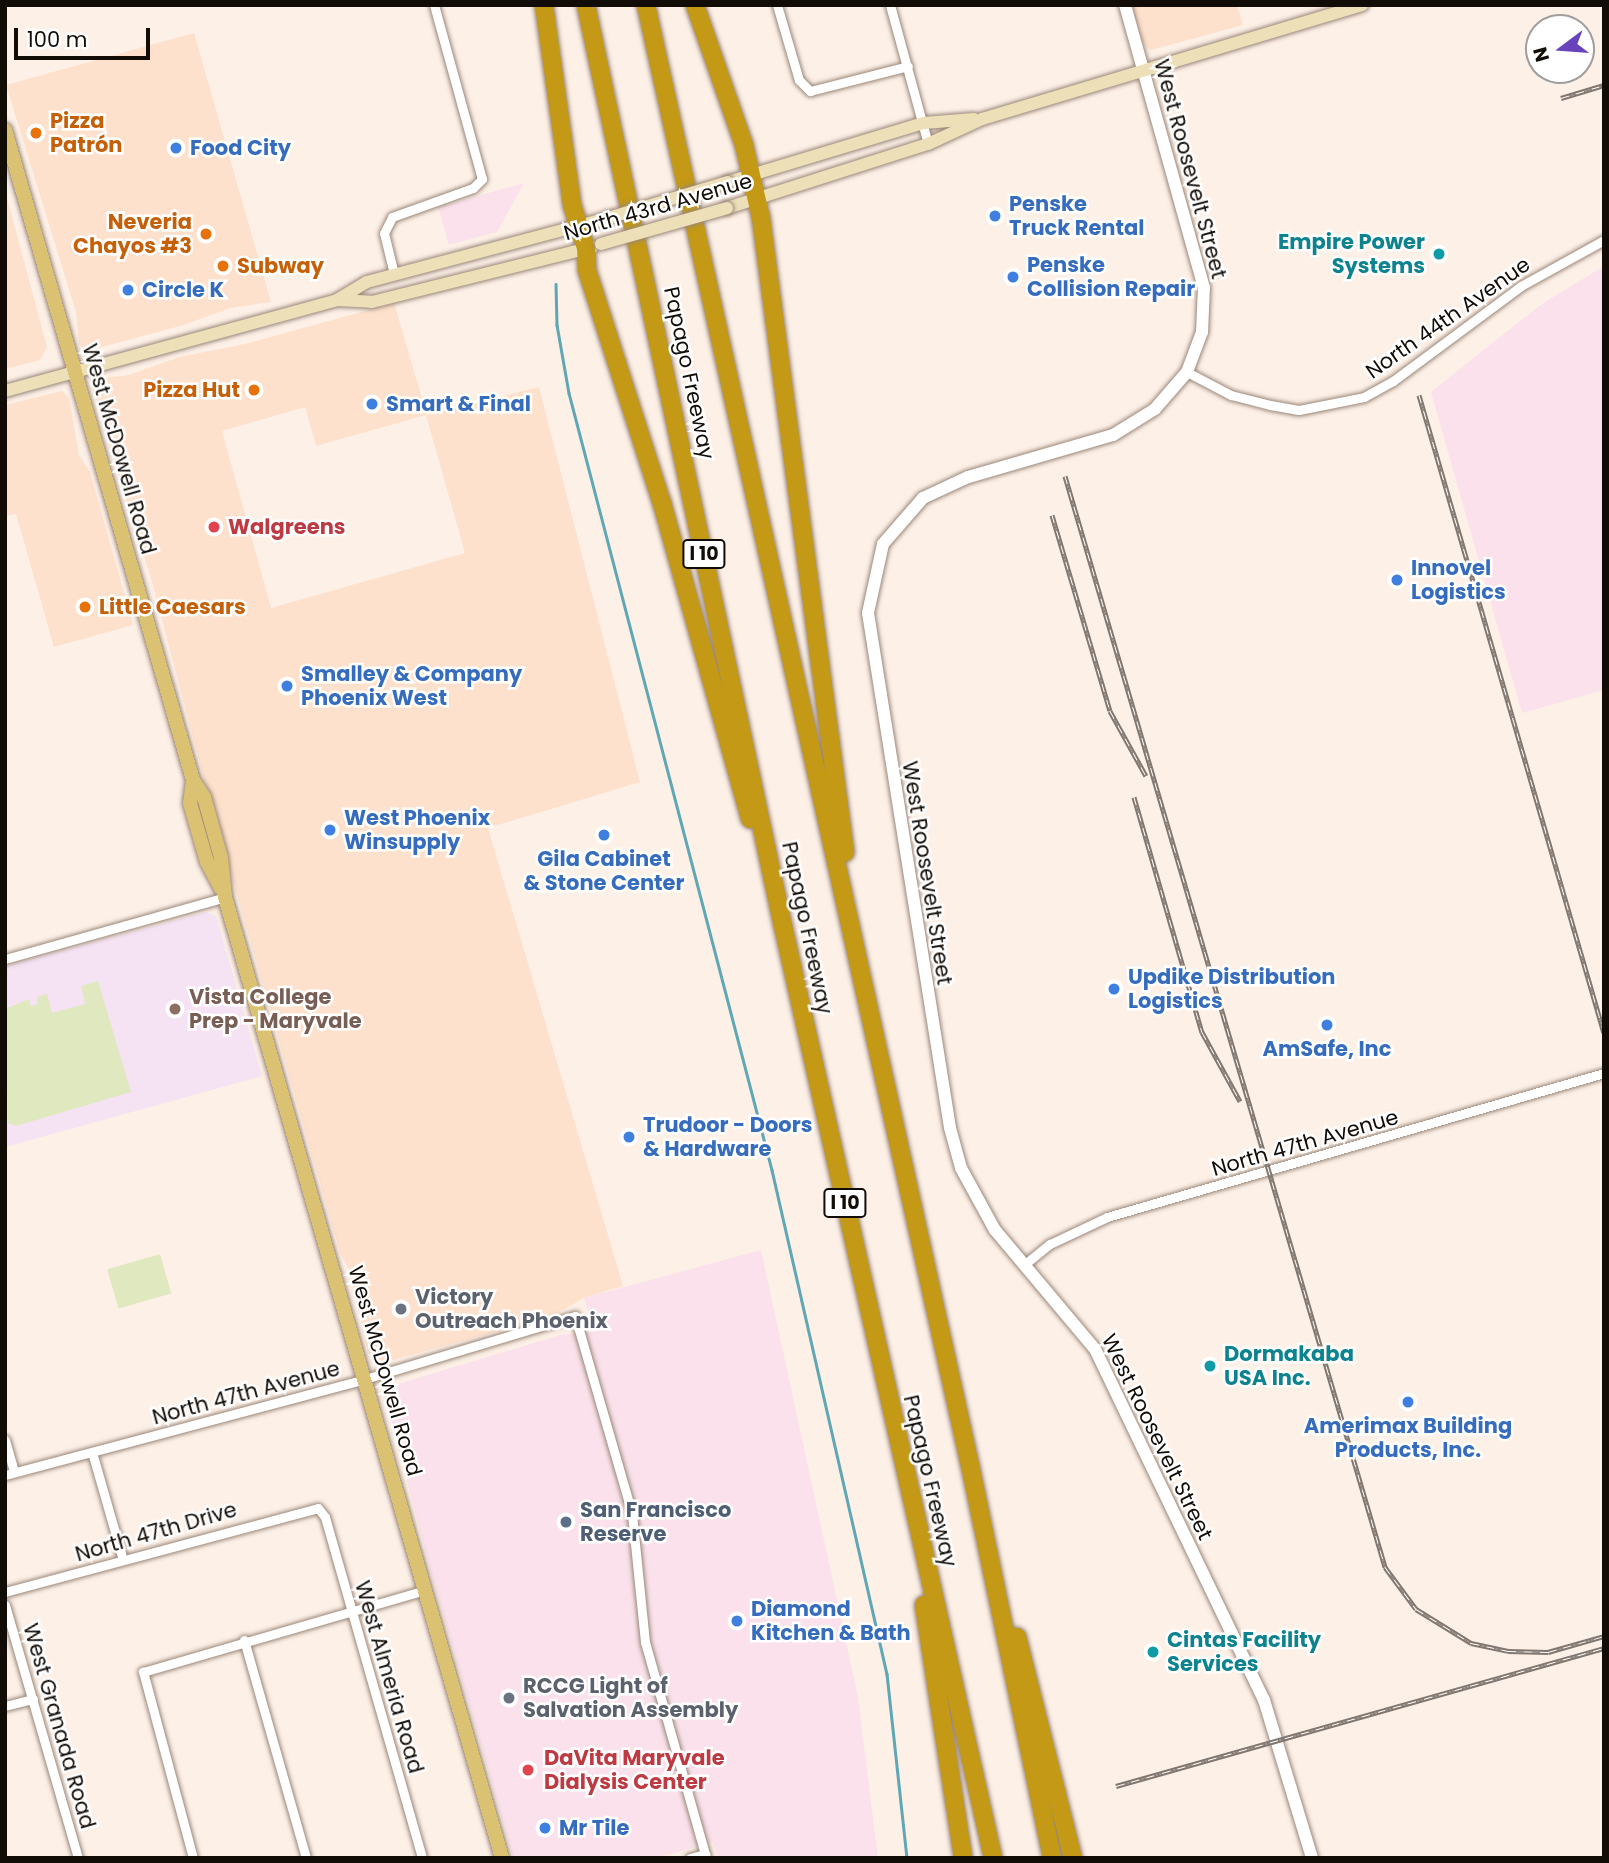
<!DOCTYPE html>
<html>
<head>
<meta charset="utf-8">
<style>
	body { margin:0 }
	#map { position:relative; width:1609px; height:1863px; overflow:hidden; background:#fdf0e7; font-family:Poppins,sans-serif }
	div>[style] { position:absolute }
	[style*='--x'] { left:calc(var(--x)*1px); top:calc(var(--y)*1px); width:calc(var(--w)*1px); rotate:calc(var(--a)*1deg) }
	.built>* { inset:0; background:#fde1cd }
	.industrial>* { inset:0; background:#fae1eb }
	.education>* { inset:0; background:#f5e2f3 }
	.green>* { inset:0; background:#e0e8bf; transform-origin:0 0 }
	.stream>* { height:2.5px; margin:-1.25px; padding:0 1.25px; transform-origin:1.25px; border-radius:1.25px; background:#60a7b5 }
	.roads { filter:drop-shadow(0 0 2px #9a8779) drop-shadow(0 0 2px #9a8779) }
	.minor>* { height:9px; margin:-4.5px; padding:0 4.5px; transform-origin:4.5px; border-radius:4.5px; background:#fff }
	.tertiary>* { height:12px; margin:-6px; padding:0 6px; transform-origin:6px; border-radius:6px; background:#fff }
	.secondary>* { height:12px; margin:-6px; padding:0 6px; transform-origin:6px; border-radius:6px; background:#ede0b9 }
	.primary>* { height:14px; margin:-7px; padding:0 7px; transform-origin:7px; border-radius:7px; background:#dbc273 }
	.motorway>* { height:18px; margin:-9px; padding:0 9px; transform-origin:9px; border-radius:9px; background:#c39915 }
	.rail>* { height:5px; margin-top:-2.5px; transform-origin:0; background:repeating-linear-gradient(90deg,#fff 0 8px,#807770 0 16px); box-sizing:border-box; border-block:2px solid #807770 }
	.bridges { filter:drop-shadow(0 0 2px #9a8779) drop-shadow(0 0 2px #9a8779) }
	.secondary-bridge>* { height:12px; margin:-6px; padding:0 6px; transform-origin:6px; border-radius:6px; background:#ede0b9 }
	.dots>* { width:19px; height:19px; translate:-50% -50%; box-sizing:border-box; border:4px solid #fff; border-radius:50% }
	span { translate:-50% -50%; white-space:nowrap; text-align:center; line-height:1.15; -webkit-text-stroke:5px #fff; paint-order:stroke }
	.shield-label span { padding:2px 5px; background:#fff; border:2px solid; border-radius:5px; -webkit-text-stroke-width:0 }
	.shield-label { font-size:19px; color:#120c07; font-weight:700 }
	.food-label { font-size:21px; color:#c56008; font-weight:700 }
	.left { translate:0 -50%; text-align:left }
	.right { translate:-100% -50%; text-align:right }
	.shop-label { font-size:21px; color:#366cbe; font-weight:700 }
	.street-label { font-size:21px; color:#120c07 }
	.culture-label { font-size:21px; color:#0d838f; font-weight:700 }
	.health-label { font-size:21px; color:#be3a42; font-weight:700 }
	.education-label { font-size:21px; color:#785e54; font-weight:700 }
	.worship-label { font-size:21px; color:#5b616d; font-weight:700 }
	.service-label { font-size:21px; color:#4e5e75; font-weight:700 }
	.frame { position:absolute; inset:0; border:7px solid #120c07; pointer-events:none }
	.north { position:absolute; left:1525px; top:14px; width:70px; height:70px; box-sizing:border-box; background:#fff; border:2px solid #a09e9c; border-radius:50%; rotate:254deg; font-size:19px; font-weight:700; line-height:28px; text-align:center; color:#120c07 }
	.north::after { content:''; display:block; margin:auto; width:24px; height:32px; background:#6943bb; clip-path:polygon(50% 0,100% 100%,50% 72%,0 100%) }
	.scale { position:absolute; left:14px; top:28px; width:136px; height:32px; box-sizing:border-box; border:4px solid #120c07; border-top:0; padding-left:9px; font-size:21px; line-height:24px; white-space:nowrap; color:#120c07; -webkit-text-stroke:5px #fff; paint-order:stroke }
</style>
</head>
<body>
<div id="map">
	<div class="built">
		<div style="clip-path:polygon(1132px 5px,1237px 5px,1243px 25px,1151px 50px,1143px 44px)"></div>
		<div style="clip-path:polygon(194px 33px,271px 302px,230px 308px,184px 325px,87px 351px,79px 345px,76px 312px,6px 85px)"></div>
		<div style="clip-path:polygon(5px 190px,47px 347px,40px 360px,5px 369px)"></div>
		<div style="clip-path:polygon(evenodd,394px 303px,427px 415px,539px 387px,640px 782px,488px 828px,623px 1286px,584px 1298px,550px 1317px,382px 1363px,368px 1353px,350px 1271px,340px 1253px,208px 794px,152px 582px,92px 388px,98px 379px,129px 375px,179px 357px,245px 344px,394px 303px,305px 407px,316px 446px,426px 415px,465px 553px,271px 608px,222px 431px,305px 407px)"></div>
		<div style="clip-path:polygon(62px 391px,69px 398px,79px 455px,90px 472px,133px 625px,54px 647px,16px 514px,5px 516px,5px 405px)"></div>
	</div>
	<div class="industrial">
		<div style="clip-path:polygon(524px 183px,497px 232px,449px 245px,438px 207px)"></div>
		<div style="clip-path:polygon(1604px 266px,1604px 690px,1522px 713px,1431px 392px,1539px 306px)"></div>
		<div style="clip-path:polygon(761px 1250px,858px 1697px,878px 1858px,718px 1858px,713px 1842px,657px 1858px,513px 1858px,428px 1562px,386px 1398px,388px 1387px,560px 1335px,594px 1332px,584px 1298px)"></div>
	</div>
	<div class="education">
		<div style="clip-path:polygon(206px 912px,216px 916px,262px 1076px,5px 1147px,5px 966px)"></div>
	</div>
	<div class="green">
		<div style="clip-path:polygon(98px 981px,131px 1092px,16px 1126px,8px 1123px,5px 1009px,29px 999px,31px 1006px,38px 1004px,37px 997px,47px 994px,52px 1013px,85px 1004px,81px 986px)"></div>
		<div style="left:160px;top:1254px;width:41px;height:55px;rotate:74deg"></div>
	</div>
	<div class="stream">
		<div style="--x:556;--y:284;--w:41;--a:88.6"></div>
		<div style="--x:557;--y:325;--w:69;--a:80"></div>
		<div style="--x:569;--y:393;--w:803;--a:75.36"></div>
		<div style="--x:772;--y:1170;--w:517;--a:77.15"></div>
		<div style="--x:887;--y:1674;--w:185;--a:83.8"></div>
	</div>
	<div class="roads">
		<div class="minor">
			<div style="--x:777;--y:5;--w:78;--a:73.7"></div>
			<div style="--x:799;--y:80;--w:16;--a:45"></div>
			<div style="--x:810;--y:91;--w:101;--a:-14.3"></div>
			<div style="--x:890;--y:5;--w:144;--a:74.7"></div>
			<div style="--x:394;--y:274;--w:42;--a:-103.7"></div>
			<div style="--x:384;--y:233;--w:18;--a:-63"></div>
			<div style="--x:392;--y:217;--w:86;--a:-19.7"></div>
			<div style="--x:473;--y:188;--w:13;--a:-45"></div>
			<div style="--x:482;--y:179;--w:180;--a:-105.4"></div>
			<div style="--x:1187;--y:372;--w:50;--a:27.6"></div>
			<div style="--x:1231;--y:395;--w:40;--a:14.4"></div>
			<div style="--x:1270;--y:405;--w:29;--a:10"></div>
			<div style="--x:1299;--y:410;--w:66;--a:-11.3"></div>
			<div style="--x:1364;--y:397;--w:33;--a:-29"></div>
			<div style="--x:1393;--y:381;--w:159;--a:-36.6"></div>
			<div style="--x:1521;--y:286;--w:95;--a:-29"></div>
			<div style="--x:5;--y:959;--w:229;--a:-15.7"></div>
			<div style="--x:1025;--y:1264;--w:32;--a:-39"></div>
			<div style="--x:1050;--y:1244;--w:63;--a:-25.3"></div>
			<div style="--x:1107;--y:1217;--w:517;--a:-16.16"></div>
			<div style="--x:5;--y:1440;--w:33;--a:74"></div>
			<div style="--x:92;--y:1452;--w:112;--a:74"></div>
			<div style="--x:5;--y:1475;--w:373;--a:-14.9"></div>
			<div style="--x:365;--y:1379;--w:219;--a:-16.7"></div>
			<div style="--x:575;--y:1316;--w:206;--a:73.9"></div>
			<div style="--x:632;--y:1514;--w:129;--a:84.2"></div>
			<div style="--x:645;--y:1642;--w:224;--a:74.2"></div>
			<div style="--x:5;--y:1592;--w:324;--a:-15"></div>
			<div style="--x:318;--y:1508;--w:11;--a:52"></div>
			<div style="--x:325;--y:1517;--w:355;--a:74.1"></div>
			<div style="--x:5;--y:1605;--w:263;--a:73.9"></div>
			<div style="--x:244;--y:1640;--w:227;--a:74.1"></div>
			<div style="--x:5;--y:1706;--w:29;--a:-14"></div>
			<div style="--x:193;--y:1858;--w:193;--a:-105"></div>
			<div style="--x:143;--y:1672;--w:294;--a:-16.2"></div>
			<div style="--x:690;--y:1858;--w:16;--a:-15"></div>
		</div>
		<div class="tertiary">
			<div style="--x:1125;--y:5;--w:293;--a:74.4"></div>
			<div style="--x:1204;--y:287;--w:45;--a:92.5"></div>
			<div style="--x:1202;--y:332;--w:43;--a:110.6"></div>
			<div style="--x:1187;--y:372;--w:49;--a:130.9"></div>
			<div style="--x:1155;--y:409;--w:49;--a:148.2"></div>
			<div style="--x:1113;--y:435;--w:151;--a:163.8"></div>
			<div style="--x:968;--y:477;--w:50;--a:155"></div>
			<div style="--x:923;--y:498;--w:61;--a:131"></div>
			<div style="--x:883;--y:544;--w:71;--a:102.3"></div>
			<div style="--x:868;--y:613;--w:521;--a:80.95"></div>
			<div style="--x:950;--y:1128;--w:41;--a:74.6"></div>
			<div style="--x:961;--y:1168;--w:71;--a:61.3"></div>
			<div style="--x:995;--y:1230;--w:155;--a:50"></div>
			<div style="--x:1095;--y:1349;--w:390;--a:64.3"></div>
			<div style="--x:1264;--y:1700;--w:165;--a:73.1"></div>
		</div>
		<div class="secondary">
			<div style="--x:728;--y:182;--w:205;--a:-16.8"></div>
			<div style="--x:924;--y:123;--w:50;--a:-4.6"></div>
			<div style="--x:727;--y:208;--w:211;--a:-17.7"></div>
			<div style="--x:928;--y:144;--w:60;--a:-24.8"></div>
			<div style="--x:982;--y:119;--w:397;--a:-16.7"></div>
			<div style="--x:337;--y:300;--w:35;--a:3"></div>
			<div style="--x:372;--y:302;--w:227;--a:-14"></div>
			<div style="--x:5;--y:391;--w:344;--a:-15.3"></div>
			<div style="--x:337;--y:300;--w:35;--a:-31"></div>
			<div style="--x:367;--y:282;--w:249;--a:-14.9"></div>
		</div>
		<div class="primary">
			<div style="--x:5;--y:130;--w:677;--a:73.87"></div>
			<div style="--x:193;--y:780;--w:20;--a:57"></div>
			<div style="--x:204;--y:797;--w:63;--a:74.4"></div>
			<div style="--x:221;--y:858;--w:39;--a:84"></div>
			<div style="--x:225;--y:897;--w:1000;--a:73.92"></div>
			<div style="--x:193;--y:780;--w:23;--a:97"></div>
			<div style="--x:190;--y:803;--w:61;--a:73.9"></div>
			<div style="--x:207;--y:862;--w:30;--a:62"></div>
		</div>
		<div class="motorway">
			<div style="--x:544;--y:5;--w:202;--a:82"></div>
			<div style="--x:572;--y:205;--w:45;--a:72"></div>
			<div style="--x:586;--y:248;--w:22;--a:87"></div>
			<div style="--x:587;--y:270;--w:245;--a:72.2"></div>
			<div style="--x:662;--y:503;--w:328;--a:74.4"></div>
			<div style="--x:586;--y:5;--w:942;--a:77.93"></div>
			<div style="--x:783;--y:926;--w:955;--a:77.3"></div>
			<div style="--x:646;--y:5;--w:1496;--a:77.49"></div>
			<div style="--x:970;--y:1465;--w:401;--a:78.2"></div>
			<div style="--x:695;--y:5;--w:148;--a:70.7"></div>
			<div style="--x:744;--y:145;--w:75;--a:76.9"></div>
			<div style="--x:761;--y:218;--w:640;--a:82.45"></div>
			<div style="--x:924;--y:1605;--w:256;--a:81.2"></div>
			<div style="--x:1017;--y:1637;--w:228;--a:75.8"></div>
		</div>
	</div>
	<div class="rail">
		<div style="--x:1561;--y:98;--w:45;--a:-16.8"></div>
		<div style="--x:1419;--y:395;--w:664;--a:73.83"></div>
		<div style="--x:1065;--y:476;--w:1137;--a:73.65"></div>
		<div style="--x:1385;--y:1567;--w:52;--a:53.6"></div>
		<div style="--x:1416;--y:1609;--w:65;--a:31.7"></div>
		<div style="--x:1471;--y:1643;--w:38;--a:12"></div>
		<div style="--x:1508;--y:1651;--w:40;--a:1.4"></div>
		<div style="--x:1548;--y:1652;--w:58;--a:-15.9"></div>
		<div style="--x:1052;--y:515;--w:204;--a:73.5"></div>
		<div style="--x:1110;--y:711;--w:74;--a:61"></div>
		<div style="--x:1134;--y:797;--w:245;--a:73.9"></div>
		<div style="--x:1202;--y:1032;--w:79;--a:61.2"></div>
		<div style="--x:1116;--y:1786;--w:507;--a:-15.79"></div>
	</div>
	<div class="bridges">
		<div class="secondary-bridge">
			<div style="--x:608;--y:218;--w:125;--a:-16.7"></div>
			<div style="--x:601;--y:244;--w:131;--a:-15.9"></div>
		</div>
	</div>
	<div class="dots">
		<div style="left:36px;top:133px;background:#e8710a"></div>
		<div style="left:176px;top:148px;background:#3f7fe0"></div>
		<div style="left:995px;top:216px;background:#3f7fe0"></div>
		<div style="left:206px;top:234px;background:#e8710a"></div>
		<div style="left:1439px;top:254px;background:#0f9aa8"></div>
		<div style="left:223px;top:266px;background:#e8710a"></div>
		<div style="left:1013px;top:277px;background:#3f7fe0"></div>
		<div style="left:128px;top:290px;background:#3f7fe0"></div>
		<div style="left:254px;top:390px;background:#e8710a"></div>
		<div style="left:372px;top:404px;background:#3f7fe0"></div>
		<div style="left:214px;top:527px;background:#e0444e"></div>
		<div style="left:1397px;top:580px;background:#3f7fe0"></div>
		<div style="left:85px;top:607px;background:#e8710a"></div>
		<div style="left:287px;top:686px;background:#3f7fe0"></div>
		<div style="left:330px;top:830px;background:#3f7fe0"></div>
		<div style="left:604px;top:835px;background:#3f7fe0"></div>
		<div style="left:1114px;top:989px;background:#3f7fe0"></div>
		<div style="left:175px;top:1009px;background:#8d6e63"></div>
		<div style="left:1327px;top:1025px;background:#3f7fe0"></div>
		<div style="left:629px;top:1137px;background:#3f7fe0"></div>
		<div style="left:401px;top:1309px;background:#6b7280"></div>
		<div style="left:1210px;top:1366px;background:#0f9aa8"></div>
		<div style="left:1408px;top:1402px;background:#3f7fe0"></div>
		<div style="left:566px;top:1522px;background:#5c6f8a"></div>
		<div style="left:737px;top:1621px;background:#3f7fe0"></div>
		<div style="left:1153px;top:1652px;background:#0f9aa8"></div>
		<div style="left:509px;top:1698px;background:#6b7280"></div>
		<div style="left:528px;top:1770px;background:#e0444e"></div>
		<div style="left:545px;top:1828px;background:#3f7fe0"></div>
	</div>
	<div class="shield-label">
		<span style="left:704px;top:554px">I 10</span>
		<span style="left:845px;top:1203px">I 10</span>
	</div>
	<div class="food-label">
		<span class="left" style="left:50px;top:133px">Pizza<br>Patrón</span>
		<span class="right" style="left:192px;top:234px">Neveria<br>Chayos #3</span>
		<span class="left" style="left:237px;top:266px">Subway</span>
		<span class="right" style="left:240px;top:390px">Pizza Hut</span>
		<span class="left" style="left:99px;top:607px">Little Caesars</span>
	</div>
	<div class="shop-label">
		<span class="left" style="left:190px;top:148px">Food City</span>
		<span class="left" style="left:1009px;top:216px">Penske<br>Truck Rental</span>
		<span class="left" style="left:1027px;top:277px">Penske<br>Collision Repair</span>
		<span class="left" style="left:142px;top:290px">Circle K</span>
		<span class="left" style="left:386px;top:404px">Smart &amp; Final</span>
		<span class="left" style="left:1411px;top:580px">Innovel<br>Logistics</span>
		<span class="left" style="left:301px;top:686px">Smalley &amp; Company<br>Phoenix West</span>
		<span class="left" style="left:344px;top:830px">West Phoenix<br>Winsupply</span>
		<span style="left:604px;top:871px">Gila Cabinet<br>&amp; Stone Center</span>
		<span class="left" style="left:1128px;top:989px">Updike Distribution<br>Logistics</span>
		<span style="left:1327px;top:1049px">AmSafe, Inc</span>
		<span class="left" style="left:643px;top:1137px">Trudoor - Doors<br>&amp; Hardware</span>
		<span style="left:1408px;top:1438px">Amerimax Building<br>Products, Inc.</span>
		<span class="left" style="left:751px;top:1621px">Diamond<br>Kitchen &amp; Bath</span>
		<span class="left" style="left:559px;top:1828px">Mr Tile</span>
	</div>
	<div class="street-label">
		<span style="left:1190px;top:169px;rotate:75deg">West Roosevelt Street</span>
		<span style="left:658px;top:207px;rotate:-16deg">North 43rd Avenue</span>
		<span style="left:1448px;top:318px;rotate:-35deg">North 44th Avenue</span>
		<span style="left:689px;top:373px;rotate:78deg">Papago Freeway</span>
		<span style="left:119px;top:449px;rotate:74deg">West McDowell Road</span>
		<span style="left:927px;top:873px;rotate:81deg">West Roosevelt Street</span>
		<span style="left:807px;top:928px;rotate:78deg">Papago Freeway</span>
		<span style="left:1305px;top:1143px;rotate:-16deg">North 47th Avenue</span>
		<span style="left:385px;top:1371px;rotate:74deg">West McDowell Road</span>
		<span style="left:246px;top:1393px;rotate:-15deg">North 47th Avenue</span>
		<span style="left:1157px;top:1437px;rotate:64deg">West Roosevelt Street</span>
		<span style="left:930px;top:1481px;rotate:77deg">Papago Freeway</span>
		<span style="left:156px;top:1532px;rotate:-16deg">North 47th Drive</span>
		<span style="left:389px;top:1677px;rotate:74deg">West Almeria Road</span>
		<span style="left:59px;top:1726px;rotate:74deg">West Granada Road</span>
	</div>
	<div class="culture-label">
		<span class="right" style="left:1425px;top:254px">Empire Power<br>Systems</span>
		<span class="left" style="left:1224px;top:1366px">Dormakaba<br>USA Inc.</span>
		<span class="left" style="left:1167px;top:1652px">Cintas Facility<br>Services</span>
	</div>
	<div class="health-label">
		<span class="left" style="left:228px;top:527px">Walgreens</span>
		<span class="left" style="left:544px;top:1770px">DaVita Maryvale<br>Dialysis Center</span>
	</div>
	<div class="education-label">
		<span class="left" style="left:189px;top:1009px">Vista College<br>Prep - Maryvale</span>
	</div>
	<div class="worship-label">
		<span class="left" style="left:415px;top:1309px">Victory<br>Outreach Phoenix</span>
		<span class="left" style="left:523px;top:1698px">RCCG Light of<br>Salvation Assembly</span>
	</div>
	<div class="service-label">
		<span class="left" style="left:580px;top:1522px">San Francisco<br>Reserve</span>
	</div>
	<div class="frame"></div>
	<div class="north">N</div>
	<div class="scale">100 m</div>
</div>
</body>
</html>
